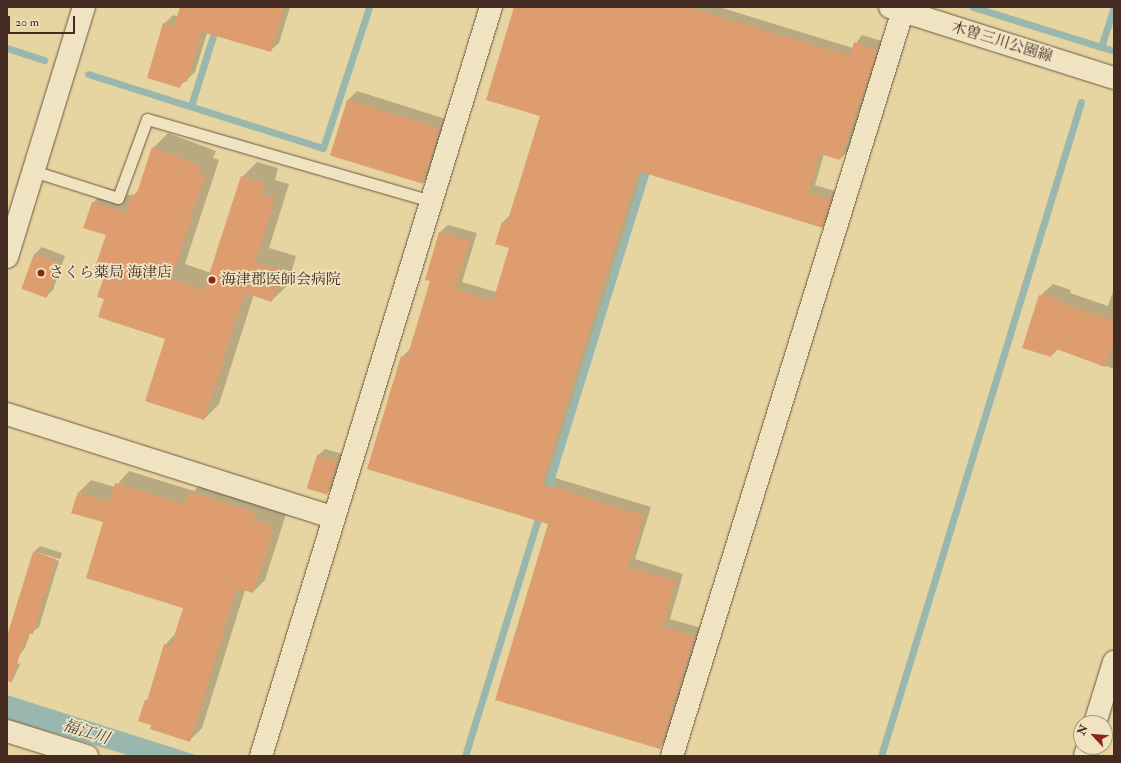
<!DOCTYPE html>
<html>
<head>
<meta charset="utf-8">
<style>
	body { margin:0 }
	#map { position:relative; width:1121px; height:763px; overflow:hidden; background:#e6d4a1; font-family:"IM FELL Double Pica","Noto Serif JP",serif }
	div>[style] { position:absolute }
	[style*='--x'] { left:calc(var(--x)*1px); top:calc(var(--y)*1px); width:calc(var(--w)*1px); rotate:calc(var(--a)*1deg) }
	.water>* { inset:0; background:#99b7ae }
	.shadow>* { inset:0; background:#0003 }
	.stream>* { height:7px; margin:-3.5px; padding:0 3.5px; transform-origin:3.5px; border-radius:3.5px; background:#99b7ae }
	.building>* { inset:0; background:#dd9d6e; transform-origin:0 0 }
	.roads { filter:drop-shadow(0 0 1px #6c5642) drop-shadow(0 0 1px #6c5642) }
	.service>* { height:11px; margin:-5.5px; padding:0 5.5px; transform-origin:5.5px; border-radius:5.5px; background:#efe3c2 }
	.minor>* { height:22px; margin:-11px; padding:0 11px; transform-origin:11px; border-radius:11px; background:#efe3c2 }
	.tertiary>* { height:22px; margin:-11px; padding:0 11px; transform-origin:11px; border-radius:11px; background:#efe3c2 }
	.secondary>* { height:22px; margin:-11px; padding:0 11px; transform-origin:11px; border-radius:11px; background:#efe3c2 }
	.dots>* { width:11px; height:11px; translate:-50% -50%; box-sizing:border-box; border:2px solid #efe3c2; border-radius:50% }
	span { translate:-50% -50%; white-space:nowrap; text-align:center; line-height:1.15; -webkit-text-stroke:3.5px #efe3c2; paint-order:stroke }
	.street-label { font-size:15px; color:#442c22 }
	.poi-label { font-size:15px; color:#442c22 }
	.left { translate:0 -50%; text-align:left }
	.water-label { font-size:16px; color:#55483e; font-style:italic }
	.frame { position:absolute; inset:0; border:8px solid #442c22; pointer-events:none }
	.north { position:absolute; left:1073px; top:715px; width:40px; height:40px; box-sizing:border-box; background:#efe3c2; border:1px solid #ab9a82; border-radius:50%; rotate:296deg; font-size:11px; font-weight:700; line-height:16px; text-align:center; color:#442c22 }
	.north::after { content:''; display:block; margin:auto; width:14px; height:18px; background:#8f2418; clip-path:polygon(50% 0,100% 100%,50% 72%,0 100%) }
	.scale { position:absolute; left:8px; top:16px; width:67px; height:18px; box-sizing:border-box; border:2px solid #442c22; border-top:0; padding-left:5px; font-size:12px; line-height:14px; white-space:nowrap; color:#442c22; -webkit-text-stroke:3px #efe3c2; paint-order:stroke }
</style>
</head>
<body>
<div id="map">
	<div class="water">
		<div style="clip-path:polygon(7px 695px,199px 756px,131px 756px,7px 719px)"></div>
	</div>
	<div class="shadow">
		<div style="clip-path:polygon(181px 7px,290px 7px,279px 43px,270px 51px,207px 33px,195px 72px,179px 87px,164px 24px,173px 15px,178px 17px)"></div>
		<div style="clip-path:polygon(515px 7px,719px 7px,853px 48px,862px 35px,885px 42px,848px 151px,840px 159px,824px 154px,815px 185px,838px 192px,830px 219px,822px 226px,643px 172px,549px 476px,651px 507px,635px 559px,683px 574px,670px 619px,701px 628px,667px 741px,659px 748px,549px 523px,402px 357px,410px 349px,431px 280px,426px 279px,440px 232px,448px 225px,477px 233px,462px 282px,496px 292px,510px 247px,503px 222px,510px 215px,542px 116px)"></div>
		<div style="clip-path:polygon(357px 91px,449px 120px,432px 174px,423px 183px,331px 154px,348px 100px)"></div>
		<div style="clip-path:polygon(168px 133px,216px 151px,213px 158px,219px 160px,185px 264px,211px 273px,242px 177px,257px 162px,278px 168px,275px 180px,289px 184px,269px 248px,296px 256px,287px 286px,272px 300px,254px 294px,219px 404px,204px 419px,167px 338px,106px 298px,107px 234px,93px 203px,107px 188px,133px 196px,140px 188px,153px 148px)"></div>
		<div style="clip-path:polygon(42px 247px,65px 256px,53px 290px,46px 296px,23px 288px,35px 254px)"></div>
		<div style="clip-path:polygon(1053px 284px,1071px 290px,1070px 293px,1108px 306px,1114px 289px,1114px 369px,1059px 348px,1051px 356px,1040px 296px)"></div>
		<div style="clip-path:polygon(325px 449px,343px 454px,333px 487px,326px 494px,308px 488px,318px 455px)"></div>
		<div style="clip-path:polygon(129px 471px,194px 491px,204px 480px,267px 499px,265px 508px,286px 514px,265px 580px,253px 592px,245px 590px,202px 728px,189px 741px,152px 724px,145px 701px,149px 698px,165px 645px,176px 633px,184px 607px,79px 492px,91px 480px,115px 487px)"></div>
		<div style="clip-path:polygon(40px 546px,62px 553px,60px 559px,36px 552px,59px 561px,39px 627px,30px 633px,25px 648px,19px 655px,7px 651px,7px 639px,34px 552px)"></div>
		<div style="clip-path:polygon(7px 660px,20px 664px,12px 682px,7px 680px)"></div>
	</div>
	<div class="stream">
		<div style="--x:973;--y:7;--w:148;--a:17.3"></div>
		<div style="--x:1101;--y:47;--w:42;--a:-72"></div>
		<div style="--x:7;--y:48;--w:39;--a:18"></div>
		<div style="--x:88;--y:74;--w:246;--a:17.5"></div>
		<div style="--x:323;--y:148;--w:148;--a:-71.9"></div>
		<div style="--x:191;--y:106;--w:84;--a:-72.6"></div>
		<div style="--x:546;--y:494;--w:345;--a:-72.8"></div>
		<div style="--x:465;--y:756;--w:255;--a:-72.9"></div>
		<div style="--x:881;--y:756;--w:684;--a:-73"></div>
	</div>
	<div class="building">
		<div style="clip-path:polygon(180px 7px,284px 7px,271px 52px,202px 32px,187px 82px,182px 80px,180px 88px,147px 78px,163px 23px,174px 26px)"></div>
		<div style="clip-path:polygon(514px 7px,687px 7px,850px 56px,854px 42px,878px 50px,840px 160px,820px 154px,808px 193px,831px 200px,823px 228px,638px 171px,542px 484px,644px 515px,628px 567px,676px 581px,663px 627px,694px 636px,660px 749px,495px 700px,548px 524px,367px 469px,401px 356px,407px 358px,430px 281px,425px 280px,439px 232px,470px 241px,455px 289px,493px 301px,509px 248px,495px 244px,502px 222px,507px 223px,540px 116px,486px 100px)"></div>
		<div style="left:347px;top:100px;width:97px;height:58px;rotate:17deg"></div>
		<div style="clip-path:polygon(152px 147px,201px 166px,199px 173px,205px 175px,171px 279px,204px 290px,241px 176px,264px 183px,261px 194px,275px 199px,255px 262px,282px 271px,272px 302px,245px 293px,204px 420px,145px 401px,165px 339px,98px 317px,104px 299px,97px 297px,105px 274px,94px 270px,106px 235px,83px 228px,92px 202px,126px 213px,132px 194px,136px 196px)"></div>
		<div style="left:34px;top:254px;width:27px;height:37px;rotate:20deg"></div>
		<div style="clip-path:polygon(1043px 293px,1063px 300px,1061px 303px,1114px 320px,1114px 341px,1105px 367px,1054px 348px,1051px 357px,1022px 348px,1039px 295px,1042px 296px)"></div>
		<div style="left:317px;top:455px;width:21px;height:35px;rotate:17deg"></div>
		<div style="clip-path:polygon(115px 483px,184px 504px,190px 492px,255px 512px,253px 520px,274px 527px,253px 593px,237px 588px,190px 742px,150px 729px,151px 725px,138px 721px,145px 700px,147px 701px,164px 644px,171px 646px,183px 608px,86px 578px,103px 522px,71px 513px,78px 492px,109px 502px)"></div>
		<div style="clip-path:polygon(33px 552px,56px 559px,33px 634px,27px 633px,11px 682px,7px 681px,7px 636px)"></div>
	</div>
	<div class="roads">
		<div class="service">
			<div style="--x:33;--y:171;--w:89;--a:17.6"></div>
			<div style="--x:118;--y:198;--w:84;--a:-69.8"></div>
			<div style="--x:147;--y:119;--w:297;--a:16.1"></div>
		</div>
		<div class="minor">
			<div style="--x:7;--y:414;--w:343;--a:17.6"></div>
			<div style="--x:7;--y:731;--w:84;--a:17.4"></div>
			<div style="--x:261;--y:756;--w:784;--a:-72.93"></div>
			<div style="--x:672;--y:756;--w:784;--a:-72.79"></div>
		</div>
		<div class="tertiary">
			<div style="--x:7;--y:257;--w:262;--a:-72.9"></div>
			<div style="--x:1095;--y:723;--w:64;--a:-72.7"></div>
			<div style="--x:1085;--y:756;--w:9;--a:-72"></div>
		</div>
		<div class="secondary">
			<div style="--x:890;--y:7;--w:235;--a:17.6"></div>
		</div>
	</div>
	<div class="dots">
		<div style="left:41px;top:273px;background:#8f2418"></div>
		<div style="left:212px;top:280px;background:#8f2418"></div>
	</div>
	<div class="street-label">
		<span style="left:1002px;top:42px;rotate:17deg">木曽三川公園線</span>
	</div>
	<div class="poi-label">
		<span class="left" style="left:49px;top:273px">さくら薬局 海津店</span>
		<span class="left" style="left:221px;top:280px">海津郡医師会病院</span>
	</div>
	<div class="water-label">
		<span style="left:86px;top:732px;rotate:17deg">福江川</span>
	</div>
	<div class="frame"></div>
	<div class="north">N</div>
	<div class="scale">20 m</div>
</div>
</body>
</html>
